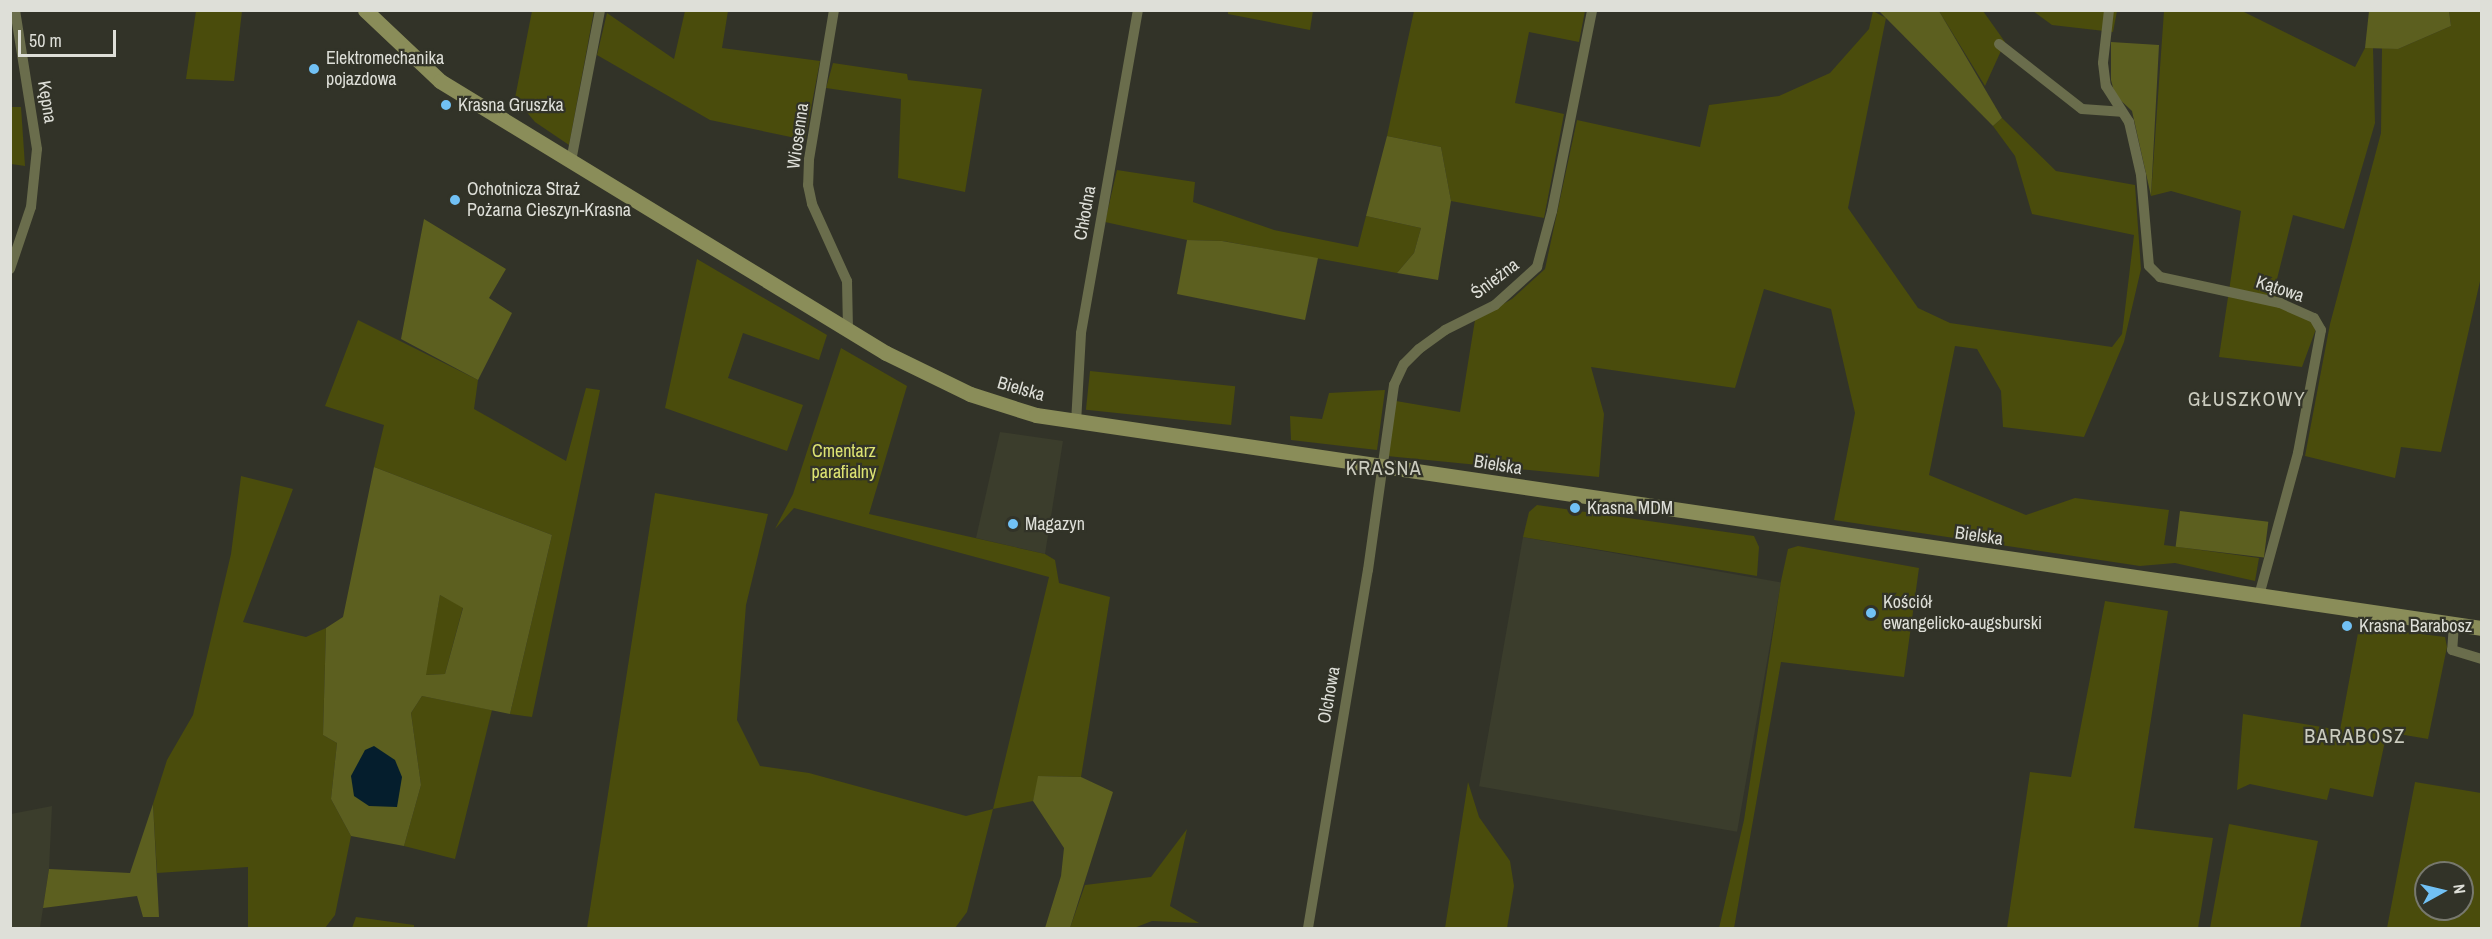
<!DOCTYPE html>
<html>
<head>
<meta charset="utf-8">
<style>
	body { margin:0 }
	#map { position:relative; width:2492px; height:939px; overflow:hidden; background:#323328; font-family:"Archivo Narrow",sans-serif }
	div>[style] { position:absolute }
	[style*='--x'] { left:calc(var(--x)*1px); top:calc(var(--y)*1px); width:calc(var(--w)*1px); rotate:calc(var(--a)*1deg) }
	.built>* { inset:0; background:#3b3d2c; transform-origin:0 0 }
	.green>* { inset:0; background:#4a4c0c; transform-origin:0 0 }
	.forest>* { inset:0; background:#5c5f1f; transform-origin:0 0 }
	.water>* { inset:0; background:#051e2d }
	.street>* { height:10px; margin:-5px; padding:0 5px; transform-origin:5px; border-radius:5px; background:#6a6d4c }
	.secondary>* { height:15px; margin:-7.5px; padding:0 7.5px; transform-origin:7.5px; border-radius:7.5px; background:#8a8d59 }
	.dots>* { width:16px; height:16px; translate:-50% -50%; box-sizing:border-box; border:3px solid #323328; border-radius:50% }
	span { translate:-50% -50%; white-space:nowrap; text-align:center; line-height:1.15; -webkit-text-stroke:4.5px #323328; paint-order:stroke }
	.poi-label { font-size:18px; color:#dedfd8 }
	.left { translate:0 -50%; text-align:left }
	.street-label { font-size:18px; color:#dedfd8 }
	.park-label { font-size:18px; color:#dde372 }
	.neighbourhood-label { font-size:20px; color:#cbccbf; letter-spacing:1.5px }
	.frame { position:absolute; inset:0; border:12px solid #dedfd8; pointer-events:none }
	.north { position:absolute; left:2414px; top:861px; width:60px; height:60px; box-sizing:border-box; background:#323328; border:2px solid #77786e; border-radius:50%; rotate:82deg; font-size:16px; font-weight:700; line-height:24px; text-align:center; color:#dedfd8 }
	.north::after { content:''; display:block; margin:auto; width:21px; height:27px; background:#71c1f5; clip-path:polygon(50% 0,100% 100%,50% 72%,0 100%) }
	.scale { position:absolute; left:18px; top:30px; width:98px; height:27px; box-sizing:border-box; border:3px solid #dedfd8; border-top:0; padding-left:8px; font-size:18px; line-height:21px; white-space:nowrap; color:#dedfd8; -webkit-text-stroke:4px #323328; paint-order:stroke }
</style>
</head>
<body>
<div id="map">
	<div class="built">
		<div style="clip-path:polygon(1000px 432px,1063px 441px,1045px 554px,976px 538px)"></div>
		<div style="left:1523px;top:537px;width:262px;height:253px;rotate:10deg"></div>
		<div style="clip-path:polygon(52px 806px,49px 869px,40px 928px,11px 928px,11px 814px)"></div>
	</div>
	<div class="green">
		<div style="clip-path:polygon(196px 11px,242px 11px,234px 81px,186px 79px)"></div>
		<div style="clip-path:polygon(532px 11px,594px 11px,569px 145px,535px 122px,515px 98px)"></div>
		<div style="clip-path:polygon(685px 11px,728px 11px,722px 48px,820px 61px,805px 140px,710px 120px,597px 55px,607px 13px,674px 59px)"></div>
		<div style="clip-path:polygon(1228px 11px,1228px 10px,1313px 11px,1310px 30px,1228px 14px)"></div>
		<div style="clip-path:polygon(1414px 11px,1585px 11px,1579px 42px,1529px 32px,1515px 103px,1564px 114px,1544px 218px,1451px 201px,1441px 147px,1387px 136px)"></div>
		<div style="clip-path:polygon(1873px 11px,1886px 18px,1848px 208px,1918px 308px,1950px 323px,2112px 347px,2122px 334px,2134px 235px,2032px 214px,2015px 156px,1993px 126px,2002px 118px,2056px 171px,2135px 185px,2141px 269px,2124px 342px,2084px 437px,2003px 427px,2001px 391px,1977px 349px,1955px 346px,1929px 475px,2026px 515px,2075px 498px,2169px 510px,2164px 545px,2259px 558px,2255px 581px,2175px 563px,2140px 566px,1834px 520px,1855px 413px,1831px 309px,1764px 289px,1735px 388px,1591px 367px,1604px 414px,1599px 477px,1387px 456px,1396px 401px,1460px 412px,1475px 320px,1512px 299px,1545px 269px,1577px 120px,1700px 147px,1709px 105px,1779px 96px,1830px 73px,1869px 29px)"></div>
		<div style="clip-path:polygon(1939px 11px,1983px 11px,2005px 42px,1985px 86px)"></div>
		<div style="clip-path:polygon(2033px 11px,2117px 11px,2113px 32px,2052px 25px)"></div>
		<div style="clip-path:polygon(2164px 11px,2242px 11px,2355px 67px,2365px 48px,2373px 48px,2375px 123px,2344px 229px,2293px 215px,2273px 295px,2320px 318px,2302px 367px,2219px 357px,2241px 211px,2171px 191px,2151px 196px)"></div>
		<div style="clip-path:polygon(2449px 11px,2481px 11px,2482px 14px,2481px 277px,2441px 452px,2401px 447px,2395px 478px,2305px 456px,2330px 324px,2381px 133px,2382px 48px,2398px 49px,2451px 26px)"></div>
		<div style="clip-path:polygon(833px 63px,907px 74px,908px 80px,982px 89px,965px 192px,898px 178px,901px 99px,826px 88px)"></div>
		<div style="clip-path:polygon(11px 107px,21px 107px,25px 166px,11px 164px)"></div>
		<div style="clip-path:polygon(1117px 170px,1195px 182px,1193px 202px,1274px 230px,1358px 247px,1366px 216px,1421px 228px,1414px 253px,1397px 273px,1223px 241px,1187px 240px,1105px 222px)"></div>
		<div style="clip-path:polygon(697px 259px,827px 335px,819px 360px,743px 333px,728px 378px,803px 405px,787px 451px,665px 408px)"></div>
		<div style="clip-path:polygon(358px 320px,478px 380px,474px 409px,566px 461px,586px 388px,600px 390px,532px 717px,510px 714px,552px 535px,374px 467px,384px 425px,325px 406px)"></div>
		<div style="clip-path:polygon(841px 348px,907px 386px,869px 514px,1045px 554px,1055px 560px,1059px 583px,1110px 597px,1081px 777px,1039px 776px,1033px 801px,993px 809px,967px 912px,955px 928px,587px 928px,655px 493px,768px 514px,746px 605px,737px 720px,760px 766px,809px 773px,966px 816px,993px 809px,1049px 577px,794px 508px,775px 529px,793px 494px)"></div>
		<div style="left:1090px;top:371px;width:146px;height:39px;rotate:6deg"></div>
		<div style="clip-path:polygon(1385px 390px,1377px 450px,1291px 440px,1290px 416px,1322px 419px,1329px 393px)"></div>
		<div style="clip-path:polygon(241px 476px,293px 489px,243px 622px,306px 637px,326px 628px,323px 735px,337px 743px,331px 799px,351px 836px,335px 915px,325px 928px,248px 928px,248px 867px,157px 873px,153px 804px,167px 760px,193px 715px,231px 554px)"></div>
		<div style="clip-path:polygon(1537px 505px,1754px 536px,1759px 547px,1757px 576px,1523px 537px,1529px 512px)"></div>
		<div style="clip-path:polygon(1798px 546px,1919px 568px,1904px 677px,1781px 662px,1734px 928px,1719px 928px,1744px 820px,1781px 581px,1788px 549px)"></div>
		<div style="clip-path:polygon(440px 595px,463px 607px,445px 674px,425px 675px)"></div>
		<div style="clip-path:polygon(2105px 601px,2168px 611px,2134px 828px,2213px 838px,2198px 928px,2007px 928px,2030px 772px,2071px 777px)"></div>
		<div style="clip-path:polygon(2389px 630px,2445px 637px,2447px 647px,2428px 739px,2387px 732px,2373px 797px,2330px 788px,2327px 800px,2250px 784px,2237px 790px,2243px 714px,2340px 730px,2358px 633px)"></div>
		<div style="clip-path:polygon(422px 696px,492px 710px,455px 859px,404px 846px,421px 785px,411px 713px)"></div>
		<div style="clip-path:polygon(1468px 782px,1479px 817px,1510px 861px,1514px 886px,1507px 928px,1445px 928px)"></div>
		<div style="clip-path:polygon(evenodd,2415px 782px,2481px 793px,2481px 928px,2387px 928px,2415px 782px,2426px 873px,2462px 873px,2462px 909px,2426px 909px,2426px 873px)"></div>
		<div style="clip-path:polygon(2229px 824px,2318px 841px,2300px 928px,2210px 928px)"></div>
		<div style="clip-path:polygon(1187px 829px,1170px 906px,1199px 923px,1152px 921px,1134px 928px,1070px 928px,1085px 885px,1151px 877px)"></div>
		<div style="clip-path:polygon(356px 917px,414px 925px,414px 928px,352px 928px)"></div>
	</div>
	<div class="forest">
		<div style="clip-path:polygon(1879px 11px,1939px 11px,2002px 118px,1993px 126px)"></div>
		<div style="clip-path:polygon(2369px 11px,2449px 11px,2451px 26px,2398px 49px,2365px 48px)"></div>
		<div style="clip-path:polygon(2111px 42px,2159px 45px,2151px 196px,2132px 111px,2115px 95px,2111px 80px)"></div>
		<div style="clip-path:polygon(1387px 136px,1441px 147px,1451px 201px,1438px 280px,1397px 273px,1414px 253px,1421px 228px,1366px 216px)"></div>
		<div style="clip-path:polygon(424px 219px,506px 269px,489px 298px,512px 313px,478px 380px,401px 339px)"></div>
		<div style="clip-path:polygon(1187px 240px,1222px 241px,1318px 258px,1305px 320px,1177px 294px)"></div>
		<div style="clip-path:polygon(evenodd,374px 467px,552px 535px,510px 714px,422px 696px,411px 713px,421px 785px,404px 846px,351px 836px,331px 799px,337px 743px,323px 735px,326px 628px,343px 617px,374px 467px,440px 595px,463px 608px,445px 674px,426px 675px,440px 595px)"></div>
		<div style="left:2180px;top:511px;width:89px;height:36px;rotate:7deg"></div>
		<div style="clip-path:polygon(1038px 776px,1081px 777px,1113px 792px,1070px 928px,1045px 928px,1061px 876px,1064px 848px,1033px 801px)"></div>
		<div style="clip-path:polygon(153px 804px,159px 917px,143px 917px,137px 896px,43px 908px,49px 869px,130px 873px)"></div>
	</div>
	<div class="water">
		<div style="clip-path:polygon(374px 746px,395px 760px,402px 777px,397px 807px,369px 806px,354px 796px,351px 776px,365px 750px)"></div>
	</div>
	<div class="street">
		<div style="--x:834;--y:10;--w:152;--a:99.5"></div>
		<div style="--x:809;--y:160;--w:25;--a:92"></div>
		<div style="--x:808;--y:185;--w:19;--a:78"></div>
		<div style="--x:812;--y:204;--w:85;--a:65.6"></div>
		<div style="--x:847;--y:281;--w:49;--a:88.8"></div>
		<div style="--x:2109;--y:10;--w:53;--a:96.5"></div>
		<div style="--x:2103;--y:63;--w:23;--a:83"></div>
		<div style="--x:2106;--y:86;--w:43;--a:57.4"></div>
		<div style="--x:2129;--y:122;--w:54;--a:77.2"></div>
		<div style="--x:2141;--y:175;--w:91;--a:85"></div>
		<div style="--x:2149;--y:266;--w:16;--a:45"></div>
		<div style="--x:2160;--y:277;--w:123;--a:12.2"></div>
		<div style="--x:2280;--y:303;--w:37;--a:24"></div>
		<div style="--x:2314;--y:318;--w:14;--a:60"></div>
		<div style="--x:2321;--y:330;--w:125;--a:100.6"></div>
		<div style="--x:2298;--y:453;--w:148;--a:105.3"></div>
		<div style="--x:1999;--y:44;--w:105;--a:38.1"></div>
		<div style="--x:2082;--y:109;--w:39;--a:4"></div>
		<div style="--x:571;--y:161;--w:154;--a:-79.1"></div>
		<div style="--x:10;--y:269;--w:65;--a:-71.3"></div>
		<div style="--x:31;--y:207;--w:58;--a:-84.1"></div>
		<div style="--x:37;--y:149;--w:141;--a:-99"></div>
		<div style="--x:1076;--y:423;--w:90;--a:-86.8"></div>
		<div style="--x:1081;--y:333;--w:328;--a:-80"></div>
		<div style="--x:2454;--y:624;--w:26;--a:94"></div>
		<div style="--x:2452;--y:650;--w:31;--a:17"></div>
		<div style="--x:1308;--y:928;--w:363;--a:-80.5"></div>
		<div style="--x:1368;--y:570;--w:187;--a:-82"></div>
		<div style="--x:1394;--y:385;--w:23;--a:-65"></div>
		<div style="--x:1404;--y:364;--w:21;--a:-45"></div>
		<div style="--x:1419;--y:349;--w:32;--a:-36"></div>
		<div style="--x:1445;--y:330;--w:56;--a:-26.6"></div>
		<div style="--x:1495;--y:305;--w:57;--a:-42.1"></div>
		<div style="--x:1537;--y:267;--w:58;--a:-75"></div>
		<div style="--x:1552;--y:211;--w:205;--a:-78.7"></div>
	</div>
	<div class="secondary">
		<div style="--x:365;--y:10;--w:103;--a:43.4"></div>
		<div style="--x:440;--y:81;--w:522;--a:31.38"></div>
		<div style="--x:886;--y:353;--w:93;--a:26"></div>
		<div style="--x:970;--y:394;--w:69;--a:17.7"></div>
		<div style="--x:1036;--y:415;--w:1462;--a:8.38"></div>
	</div>
	<div class="dots">
		<div style="left:314px;top:69px;background:#71c1f5"></div>
		<div style="left:446px;top:105px;background:#71c1f5"></div>
		<div style="left:455px;top:200px;background:#71c1f5"></div>
		<div style="left:1575px;top:508px;background:#71c1f5"></div>
		<div style="left:1013px;top:524px;background:#71c1f5"></div>
		<div style="left:1871px;top:613px;background:#71c1f5"></div>
		<div style="left:2347px;top:626px;background:#71c1f5"></div>
	</div>
	<div class="poi-label">
		<span class="left" style="left:326px;top:69px">Elektromechanika<br>pojazdowa</span>
		<span class="left" style="left:458px;top:105px">Krasna Gruszka</span>
		<span class="left" style="left:467px;top:200px">Ochotnicza Straż<br>Pożarna Cieszyn-Krasna</span>
		<span class="left" style="left:1587px;top:508px">Krasna MDM</span>
		<span class="left" style="left:1025px;top:524px">Magazyn</span>
		<span class="left" style="left:1883px;top:613px">Kościół<br>ewangelicko-augsburski</span>
		<span class="left" style="left:2359px;top:626px">Krasna Barabosz</span>
	</div>
	<div class="street-label">
		<span style="left:47px;top:102px;rotate:81deg">Kępna</span>
		<span style="left:798px;top:136px;rotate:-82deg">Wiosenna</span>
		<span style="left:1085px;top:213px;rotate:-80deg">Chłodna</span>
		<span style="left:1495px;top:279px;rotate:-37deg">Śnieżna</span>
		<span style="left:2280px;top:289px;rotate:18deg">Kątowa</span>
		<span style="left:1021px;top:389px;rotate:16deg">Bielska</span>
		<span style="left:1498px;top:465px;rotate:9deg">Bielska</span>
		<span style="left:1979px;top:536px;rotate:8deg">Bielska</span>
		<span style="left:1329px;top:695px;rotate:-80deg">Olchowa</span>
	</div>
	<div class="park-label">
		<span style="left:844px;top:462px">Cmentarz<br>parafialny</span>
	</div>
	<div class="neighbourhood-label">
		<span style="left:2247px;top:398px">GŁUSZKOWY</span>
		<span style="left:1384px;top:467px">KRASNA</span>
		<span style="left:2355px;top:735px">BARABOSZ</span>
	</div>
	<div class="frame"></div>
	<div class="north">N</div>
	<div class="scale">50 m</div>
</div>
</body>
</html>
